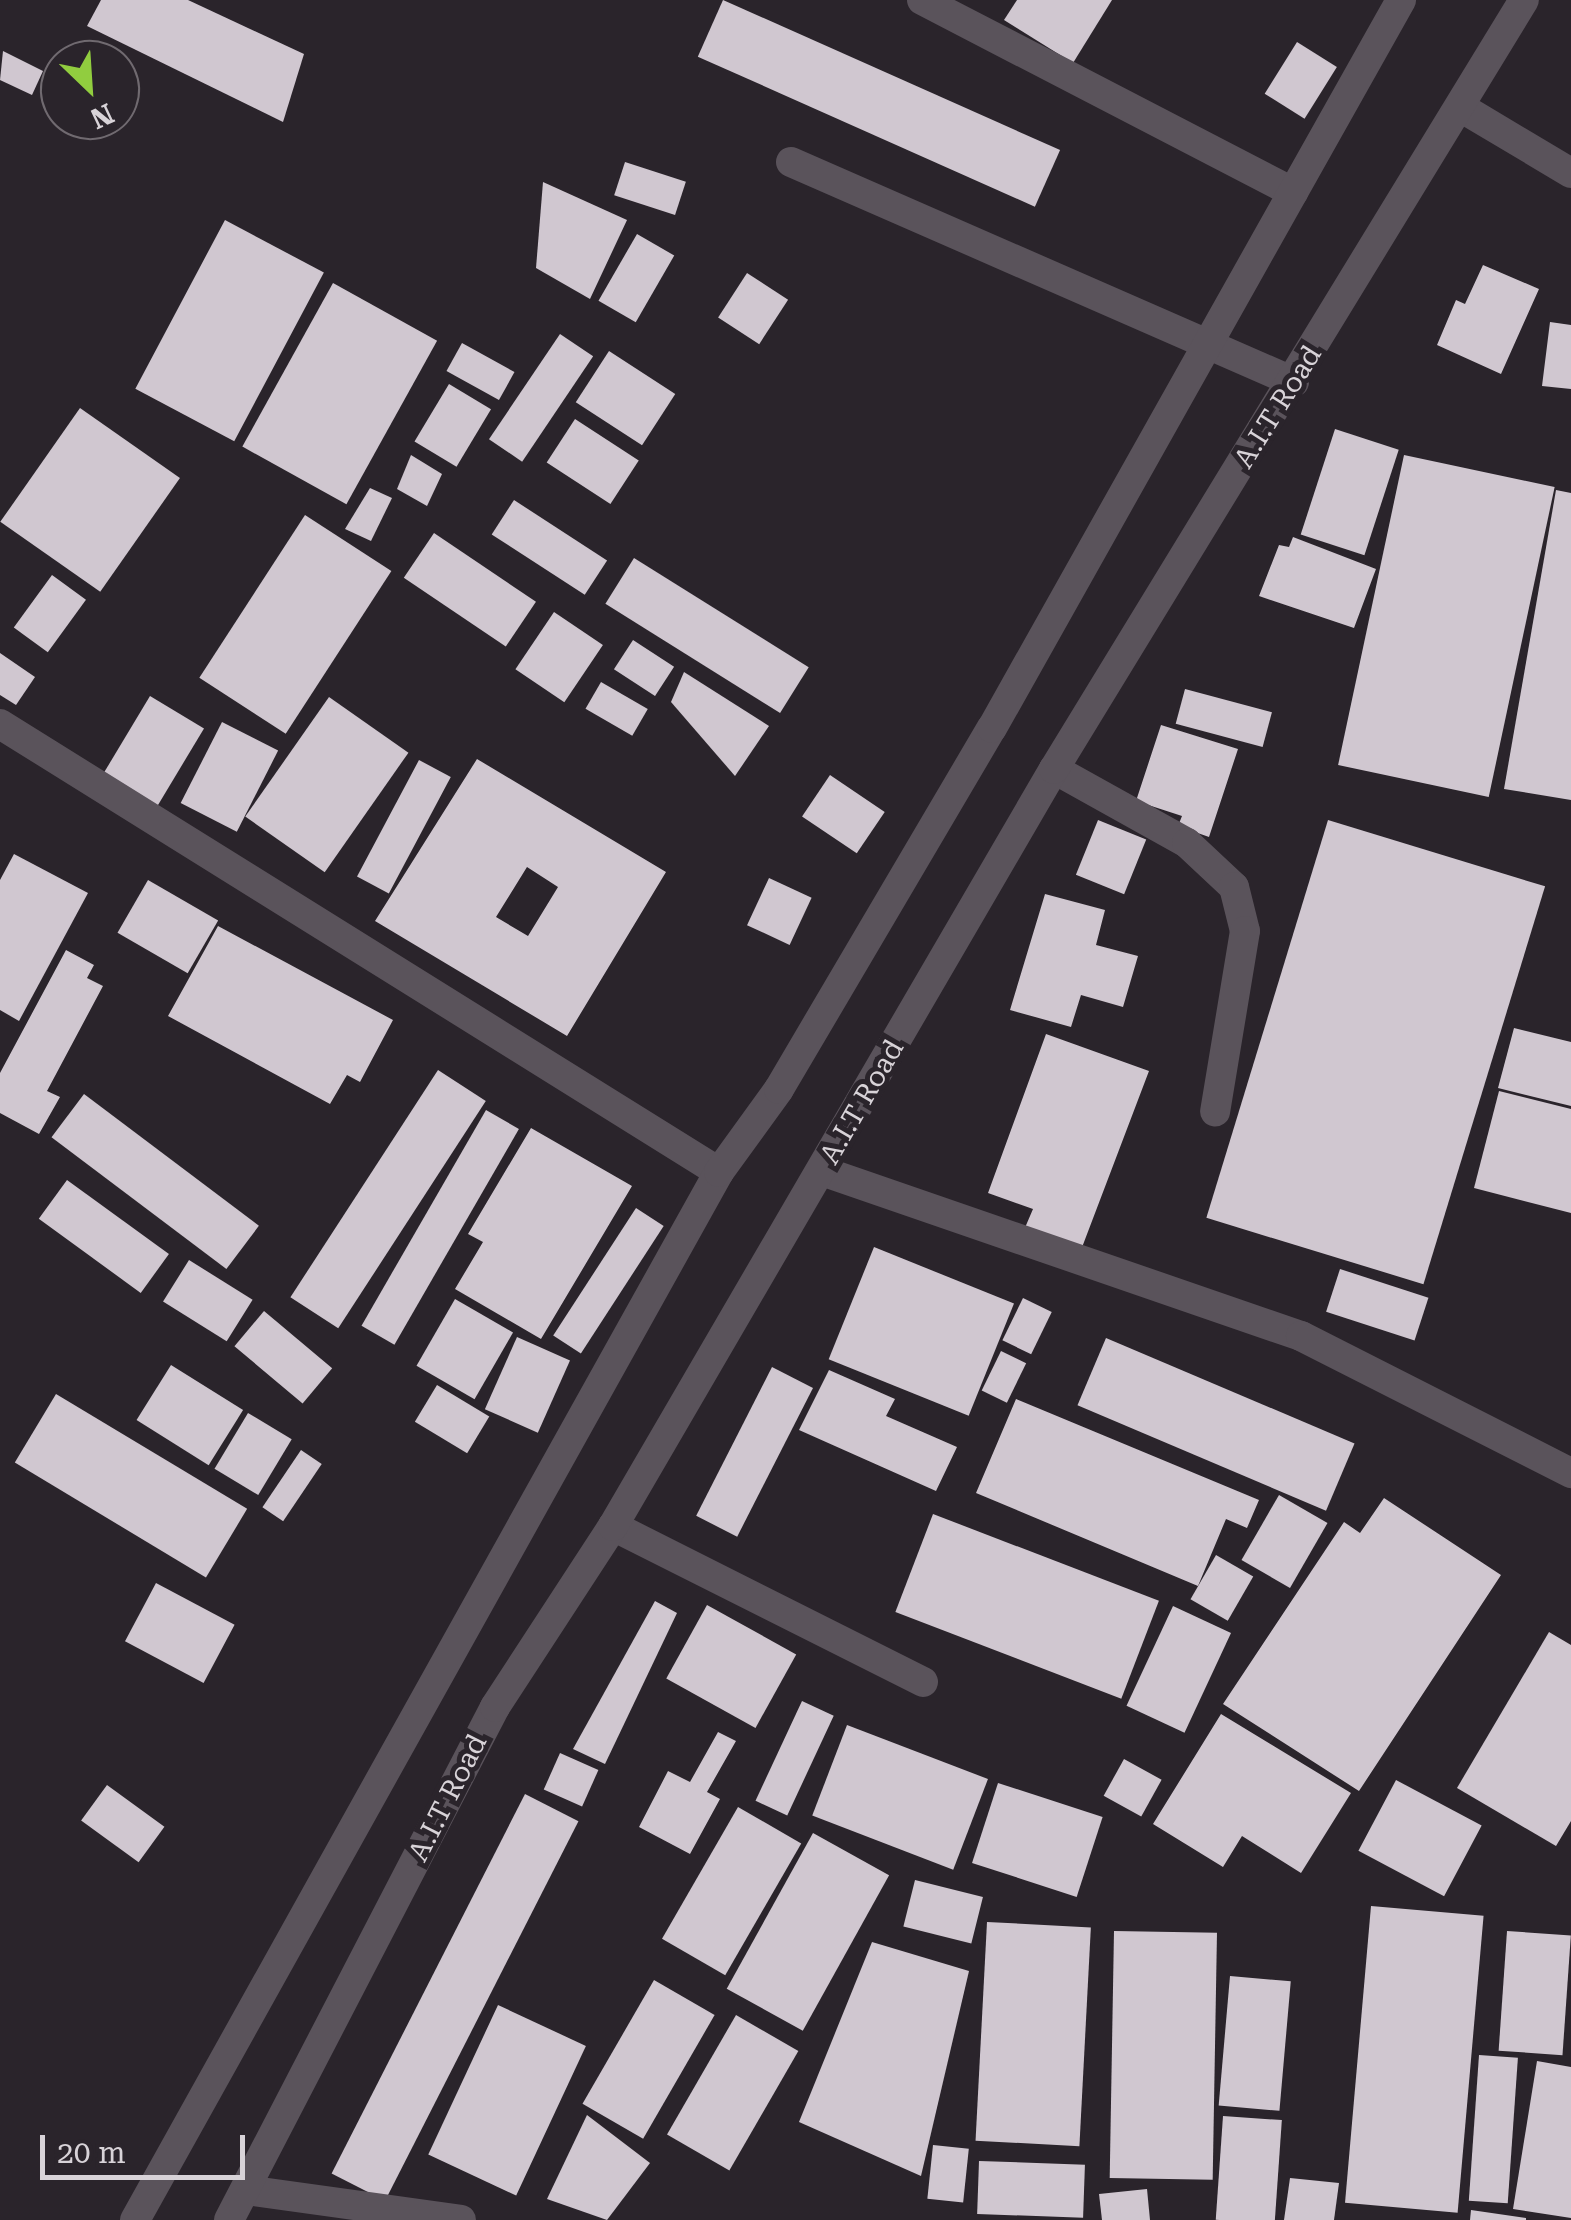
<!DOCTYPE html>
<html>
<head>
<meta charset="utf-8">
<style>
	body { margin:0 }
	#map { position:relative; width:1571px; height:2220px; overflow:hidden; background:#2a242b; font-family:"Roboto Serif",serif }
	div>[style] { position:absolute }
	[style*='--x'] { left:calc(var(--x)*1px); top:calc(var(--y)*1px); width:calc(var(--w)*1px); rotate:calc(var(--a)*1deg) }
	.building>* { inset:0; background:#d0c7d0; transform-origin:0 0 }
	.minor>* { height:30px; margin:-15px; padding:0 15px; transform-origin:15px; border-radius:15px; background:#5a535b }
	span { translate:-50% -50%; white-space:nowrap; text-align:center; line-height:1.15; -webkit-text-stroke:10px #2a242b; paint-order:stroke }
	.street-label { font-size:28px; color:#d8d3d8 }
	.north { position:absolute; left:40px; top:40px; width:100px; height:100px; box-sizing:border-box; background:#2a242b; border:2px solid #706a70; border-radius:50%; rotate:155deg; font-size:28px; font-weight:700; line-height:40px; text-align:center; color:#d8d3d8 }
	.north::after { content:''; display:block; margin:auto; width:35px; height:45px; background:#91cd3f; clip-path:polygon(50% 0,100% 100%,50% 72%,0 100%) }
	.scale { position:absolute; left:40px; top:2135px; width:205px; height:45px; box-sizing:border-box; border:5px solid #d8d3d8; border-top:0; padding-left:12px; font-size:30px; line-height:35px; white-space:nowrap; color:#d8d3d8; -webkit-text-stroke:8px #2a242b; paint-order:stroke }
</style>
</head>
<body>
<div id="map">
	<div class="building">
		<div style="clip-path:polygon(101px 0,188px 0,304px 54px,283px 122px,87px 26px)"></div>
		<div style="left:723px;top:0;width:369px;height:62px;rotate:24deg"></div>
		<div style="clip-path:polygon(1017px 0,1112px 0,1073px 63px,1004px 20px)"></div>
		<div style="left:1297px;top:42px;width:47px;height:61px;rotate:32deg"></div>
		<div style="clip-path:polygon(3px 51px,43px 71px,32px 95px,0 80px)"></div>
		<div style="left:625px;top:162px;width:64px;height:35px;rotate:18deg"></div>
		<div style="clip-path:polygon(543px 182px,627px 220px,590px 299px,536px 268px)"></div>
		<div style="left:225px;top:220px;width:112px;height:191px;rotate:28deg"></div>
		<div style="left:637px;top:234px;width:43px;height:77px;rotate:30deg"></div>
		<div style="clip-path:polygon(1483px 265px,1539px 289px,1501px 374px,1437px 345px,1456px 300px,1465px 304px)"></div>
		<div style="left:747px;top:273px;width:49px;height:53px;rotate:33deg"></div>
		<div style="left:333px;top:283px;width:119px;height:187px;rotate:29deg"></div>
		<div style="clip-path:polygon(1550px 322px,1571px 325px,1571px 389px,1542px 386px)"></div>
		<div style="left:560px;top:334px;width:40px;height:127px;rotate:34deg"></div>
		<div style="left:462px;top:343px;width:60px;height:32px;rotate:29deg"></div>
		<div style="left:609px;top:351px;width:79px;height:61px;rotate:33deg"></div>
		<div style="left:449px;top:384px;width:49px;height:67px;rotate:31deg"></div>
		<div style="left:80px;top:408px;width:122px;height:139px;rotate:35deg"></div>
		<div style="left:575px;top:419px;width:76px;height:52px;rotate:33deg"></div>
		<div style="left:1335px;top:429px;width:67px;height:111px;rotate:18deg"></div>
		<div style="clip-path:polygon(411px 455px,442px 474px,427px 506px,397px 489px)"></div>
		<div style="left:1404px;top:455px;width:154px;height:317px;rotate:12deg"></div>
		<div style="clip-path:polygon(370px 488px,392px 498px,371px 541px,345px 529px)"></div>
		<div style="clip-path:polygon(1556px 490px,1571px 493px,1571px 800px,1504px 789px)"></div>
		<div style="left:514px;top:500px;width:111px;height:41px;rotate:33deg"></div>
		<div style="left:305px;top:515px;width:103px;height:194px;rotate:33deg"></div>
		<div style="left:434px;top:533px;width:123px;height:54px;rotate:34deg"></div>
		<div style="clip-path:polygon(1293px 537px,1376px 569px,1354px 628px,1259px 596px,1279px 545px,1289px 547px)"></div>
		<div style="left:634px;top:558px;width:206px;height:54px;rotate:32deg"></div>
		<div style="left:52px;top:575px;width:42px;height:65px;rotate:36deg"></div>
		<div style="left:554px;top:612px;width:59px;height:69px;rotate:34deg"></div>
		<div style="left:633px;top:640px;width:49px;height:35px;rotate:33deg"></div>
		<div style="clip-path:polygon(0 653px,35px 677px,16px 705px,0 695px)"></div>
		<div style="clip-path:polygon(684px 672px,769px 726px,735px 776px,671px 702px)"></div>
		<div style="left:601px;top:682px;width:54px;height:31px;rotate:30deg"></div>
		<div style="left:1185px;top:689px;width:90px;height:36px;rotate:15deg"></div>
		<div style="left:150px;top:696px;width:63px;height:91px;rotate:31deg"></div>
		<div style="left:329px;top:697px;width:97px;height:146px;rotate:35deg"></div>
		<div style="left:222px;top:722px;width:63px;height:91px;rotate:27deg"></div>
		<div style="clip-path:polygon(1161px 725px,1238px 749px,1209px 837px,1178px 826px,1182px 816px,1136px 801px)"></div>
		<div style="clip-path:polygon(evenodd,477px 759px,666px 872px,567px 1036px,375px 921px,477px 759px,527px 867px,558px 887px,528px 936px,496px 917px,527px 867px)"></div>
		<div style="left:419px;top:760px;width:36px;height:132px;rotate:28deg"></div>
		<div style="left:830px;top:775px;width:66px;height:50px;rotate:34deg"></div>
		<div style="left:1098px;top:820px;width:52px;height:59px;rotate:22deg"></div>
		<div style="left:1328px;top:820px;width:227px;height:416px;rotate:17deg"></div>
		<div style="clip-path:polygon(14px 854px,88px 893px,19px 1021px,0 1010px,0 880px)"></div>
		<div style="left:769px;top:878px;width:47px;height:52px;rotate:25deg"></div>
		<div style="left:148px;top:880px;width:81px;height:61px;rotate:30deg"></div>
		<div style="clip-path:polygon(1045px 894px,1105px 910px,1096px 945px,1138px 956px,1123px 1007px,1081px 995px,1071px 1027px,1010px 1010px)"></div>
		<div style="clip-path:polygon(218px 926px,393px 1020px,360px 1082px,347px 1075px,330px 1104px,168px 1016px)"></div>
		<div style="clip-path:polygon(66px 950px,94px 965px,87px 978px,103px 986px,47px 1091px,60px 1097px,39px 1134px,0 1113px,0 1073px)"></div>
		<div style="clip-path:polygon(1514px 1028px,1571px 1042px,1571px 1106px,1498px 1088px)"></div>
		<div style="clip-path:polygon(1046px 1034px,1149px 1071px,1081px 1250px,1024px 1230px,1033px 1209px,988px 1193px)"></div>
		<div style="left:438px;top:1070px;width:57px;height:271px;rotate:33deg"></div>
		<div style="clip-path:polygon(1499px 1091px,1571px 1109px,1571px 1213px,1474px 1188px)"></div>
		<div style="left:84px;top:1094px;width:219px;height:54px;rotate:37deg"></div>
		<div style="left:486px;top:1110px;width:38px;height:249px;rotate:30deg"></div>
		<div style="clip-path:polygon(531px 1128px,632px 1186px,541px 1339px,455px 1289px,483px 1242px,468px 1234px)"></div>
		<div style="left:67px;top:1180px;width:126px;height:48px;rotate:36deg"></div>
		<div style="left:636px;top:1208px;width:33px;height:152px;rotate:33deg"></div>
		<div style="left:874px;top:1247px;width:151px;height:121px;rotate:22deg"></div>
		<div style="left:189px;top:1260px;width:75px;height:49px;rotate:32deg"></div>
		<div style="left:1340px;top:1269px;width:93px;height:45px;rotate:18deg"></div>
		<div style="left:1023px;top:1298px;width:32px;height:47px;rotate:26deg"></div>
		<div style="left:455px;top:1299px;width:67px;height:77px;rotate:30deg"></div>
		<div style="left:264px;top:1311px;width:89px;height:46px;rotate:40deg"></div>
		<div style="left:517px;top:1337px;width:58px;height:79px;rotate:24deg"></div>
		<div style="left:1106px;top:1338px;width:270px;height:73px;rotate:23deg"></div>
		<div style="left:1001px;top:1351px;width:28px;height:44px;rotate:26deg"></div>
		<div style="left:171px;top:1365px;width:85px;height:65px;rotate:32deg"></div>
		<div style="left:772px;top:1367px;width:46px;height:167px;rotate:27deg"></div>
		<div style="clip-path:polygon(829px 1370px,895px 1399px,886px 1416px,957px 1447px,936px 1491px,799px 1430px)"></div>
		<div style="left:437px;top:1385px;width:61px;height:43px;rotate:31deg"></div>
		<div style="left:56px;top:1394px;width:223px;height:80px;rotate:31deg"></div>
		<div style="clip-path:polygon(1016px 1399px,1259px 1500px,1247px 1528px,1226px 1519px,1198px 1586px,976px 1493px)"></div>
		<div style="left:248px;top:1413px;width:51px;height:65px;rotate:31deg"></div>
		<div style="left:301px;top:1450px;width:25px;height:69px;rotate:34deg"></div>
		<div style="left:1279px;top:1495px;width:56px;height:75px;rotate:30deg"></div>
		<div style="clip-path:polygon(1384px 1498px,1501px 1575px,1359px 1791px,1223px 1704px,1344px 1522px,1360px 1533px)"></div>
		<div style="left:933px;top:1514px;width:242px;height:105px;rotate:21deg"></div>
		<div style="left:1216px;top:1555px;width:43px;height:51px;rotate:30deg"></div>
		<div style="left:156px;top:1583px;width:89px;height:66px;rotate:28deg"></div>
		<div style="clip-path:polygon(655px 1601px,677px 1613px,605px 1764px,573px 1749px)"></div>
		<div style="left:707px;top:1605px;width:102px;height:84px;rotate:29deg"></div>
		<div style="left:1173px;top:1606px;width:64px;height:110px;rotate:25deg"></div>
		<div style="clip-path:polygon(1549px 1632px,1571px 1645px,1571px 1821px,1556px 1846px,1457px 1788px)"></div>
		<div style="left:802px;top:1701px;width:35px;height:110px;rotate:25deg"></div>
		<div style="clip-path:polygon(1221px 1714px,1351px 1793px,1301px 1873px,1242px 1836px,1223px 1867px,1153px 1824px)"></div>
		<div style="left:847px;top:1725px;width:151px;height:97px;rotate:21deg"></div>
		<div style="clip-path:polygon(718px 1732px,736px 1741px,707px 1792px,720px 1799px,690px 1854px,639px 1827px,668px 1771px,690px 1782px)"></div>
		<div style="left:560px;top:1753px;width:42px;height:40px;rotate:24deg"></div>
		<div style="left:1124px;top:1759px;width:43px;height:42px;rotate:29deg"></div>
		<div style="left:1396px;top:1780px;width:97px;height:80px;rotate:28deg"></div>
		<div style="left:998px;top:1783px;width:110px;height:84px;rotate:18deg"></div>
		<div style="left:107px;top:1785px;width:71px;height:44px;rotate:36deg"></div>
		<div style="left:525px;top:1794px;width:60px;height:426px;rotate:27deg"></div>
		<div style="left:738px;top:1807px;width:73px;height:152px;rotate:30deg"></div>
		<div style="left:813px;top:1833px;width:87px;height:178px;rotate:29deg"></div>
		<div style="left:915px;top:1880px;width:70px;height:48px;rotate:14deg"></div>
		<div style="left:1371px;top:1906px;width:113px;height:298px;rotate:5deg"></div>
		<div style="left:987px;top:1922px;width:104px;height:219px;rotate:3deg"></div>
		<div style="left:1114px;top:1931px;width:103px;height:247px;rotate:1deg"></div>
		<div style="left:1507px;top:1931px;width:64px;height:120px;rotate:4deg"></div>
		<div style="clip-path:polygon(872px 1942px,969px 1971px,921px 2176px,799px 2122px)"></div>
		<div style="left:1230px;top:1976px;width:61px;height:130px;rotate:5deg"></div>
		<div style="left:654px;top:1980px;width:70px;height:143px;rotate:30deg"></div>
		<div style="left:498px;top:2005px;width:97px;height:165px;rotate:25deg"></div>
		<div style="left:736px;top:2015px;width:72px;height:138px;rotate:30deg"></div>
		<div style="left:1479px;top:2055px;width:39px;height:146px;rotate:4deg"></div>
		<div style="clip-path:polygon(1537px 2061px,1571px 2067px,1571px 2218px,1513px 2209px)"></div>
		<div style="clip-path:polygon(587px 2115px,650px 2163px,607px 2220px,547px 2199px)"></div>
		<div style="left:1223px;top:2116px;width:59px;height:104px;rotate:4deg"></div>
		<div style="left:933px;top:2145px;width:36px;height:54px;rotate:6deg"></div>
		<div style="left:979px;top:2161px;width:106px;height:53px;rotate:2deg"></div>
		<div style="clip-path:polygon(1290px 2178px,1339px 2183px,1334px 2220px,1284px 2220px)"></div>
		<div style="clip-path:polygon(1147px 2189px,1150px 2220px,1102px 2220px,1099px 2194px)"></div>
		<div style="clip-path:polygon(1471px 2210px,1526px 2218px,1526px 2220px,1470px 2220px)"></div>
	</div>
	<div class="minor">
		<div style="--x:922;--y:0;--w:418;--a:27.4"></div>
		<div style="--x:1462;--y:108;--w:127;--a:30.8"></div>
		<div style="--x:791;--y:162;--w:549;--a:23.62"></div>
		<div style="--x:0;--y:724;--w:847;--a:31.93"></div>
		<div style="--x:1054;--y:769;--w:152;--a:29.1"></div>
		<div style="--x:1187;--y:843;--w:64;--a:43.1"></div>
		<div style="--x:1234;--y:887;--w:45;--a:76"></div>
		<div style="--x:1245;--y:931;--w:183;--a:99.4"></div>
		<div style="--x:822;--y:1171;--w:507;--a:19.01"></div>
		<div style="--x:1301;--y:1336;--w:303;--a:26.9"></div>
		<div style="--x:613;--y:1526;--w:347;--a:26.7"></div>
		<div style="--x:246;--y:2190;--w:217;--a:7.9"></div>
		<div style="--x:135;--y:2220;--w:1200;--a:-60.87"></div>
		<div style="--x:719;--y:1172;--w:102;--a:-54.1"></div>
		<div style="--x:779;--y:1089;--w:419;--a:-59.5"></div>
		<div style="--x:992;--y:728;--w:835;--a:-60.67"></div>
		<div style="--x:229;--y:2220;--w:578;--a:-62.59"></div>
		<div style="--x:495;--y:1707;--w:216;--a:-56.9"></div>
		<div style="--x:613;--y:1526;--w:876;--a:-59.78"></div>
		<div style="--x:1054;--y:769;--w:901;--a:-58.57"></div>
	</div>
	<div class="street-label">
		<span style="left:1278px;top:407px;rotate:-58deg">A.I.T Road</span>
		<span style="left:862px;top:1102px;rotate:-60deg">A.I.T Road</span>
		<span style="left:448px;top:1798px;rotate:-63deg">A.I.T Road</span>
	</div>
	<div class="north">N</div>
	<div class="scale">20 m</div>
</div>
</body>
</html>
